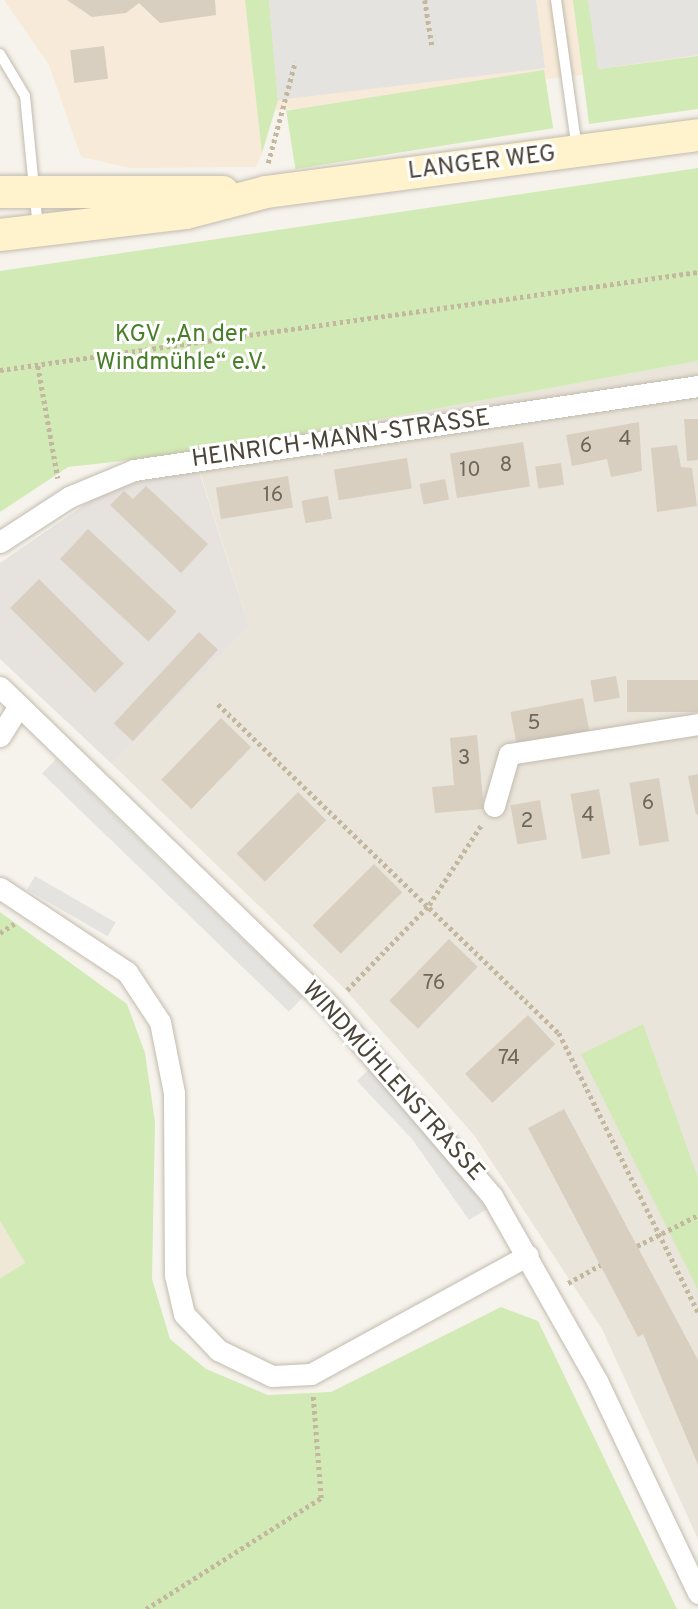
<!DOCTYPE html>
<html>
<head>
<meta charset="utf-8">
<style>
	body { margin:0 }
	#map { position:relative; width:698px; height:1609px; overflow:hidden; background:#f6f3ec; font-family:Overpass,sans-serif }
	div>[style] { position:absolute }
	[style*='--x'] { left:calc(var(--x)*1px); top:calc(var(--y)*1px); width:calc(var(--w)*1px); rotate:calc(var(--a)*1deg) }
	.residential>* { inset:0; background:#eae5da }
	.commercial>* { inset:0; background:#f7ead8 }
	.industrial>* { inset:0; background:#e6e2dd }
	.education>* { inset:0; background:#efe8d6 }
	.green>* { inset:0; background:#d2eab5; transform-origin:0 0 }
	.parking>* { inset:0; background:#e5e3e0; transform-origin:0 0 }
	.building>* { inset:0; background:#d8cfc1; transform-origin:0 0 }
	.path>* { height:4.5px; margin-top:-2.25px; transform-origin:0; background:repeating-linear-gradient(90deg,#c4b79f 0 3.5px,transparent 0 7px) }
	.roads { filter:drop-shadow(0 0 2px #c2bbae) drop-shadow(0 0 2px #c2bbae) }
	.service>* { height:10px; margin:-5px; padding:0 5px; transform-origin:5px; border-radius:5px; background:#fff }
	.minor>* { height:21px; margin:-10.5px; padding:0 10.5px; transform-origin:10.5px; border-radius:10.5px; background:#fff }
	.secondary>* { height:32px; margin:-16px; padding:0 16px; transform-origin:16px; border-radius:16px; background:#fff3cd }
	span { translate:-50% -50%; white-space:nowrap; text-align:center; line-height:1.15; -webkit-text-stroke:6px #fff; paint-order:stroke }
	.number-label { font-size:21px; color:#6e675b }
	.number-label span { -webkit-text-stroke-width:0 }
	.street-label { font-size:24px; color:#4b4439 }
	.park-label { font-size:24px; color:#4a7f2a }
</style>
</head>
<body>
<div id="map">
	<div class="residential">
		<div style="clip-path:polygon(698px 361px,698px 1539px,602px 1329px,474px 1135px,342px 986px,112px 764px,249px 627px,194px 453px)"></div>
	</div>
	<div class="commercial">
		<div style="clip-path:polygon(4px 0,698px 0,698px 59px,342px 107px,258px 111px,262px 153px,256px 167px,131px 168px,81px 157px,49px 65px)"></div>
	</div>
	<div class="industrial">
		<div style="clip-path:polygon(199px 471px,249px 627px,112px 764px,0 659px,0 563px,112px 486px)"></div>
	</div>
	<div class="education">
		<div style="clip-path:polygon(0 1221px,25px 1263px,0 1278px)"></div>
	</div>
	<div class="green">
		<div style="clip-path:polygon(245px 0,269px 0,278px 100px,262px 153px)"></div>
		<div style="clip-path:polygon(573px 0,588px 0,599px 69px,698px 56px,698px 109px,589px 124px)"></div>
		<div style="left:544px;top:70px;width:59px;height:261px;rotate:81deg"></div>
		<div style="clip-path:polygon(698px 168px,698px 361px,194px 453px,68px 467px,0 512px,0 271px)"></div>
		<div style="clip-path:polygon(0 912px,127px 1004px,145px 1053px,155px 1122px,152px 1279px,170px 1339px,206px 1369px,268px 1395px,331px 1392px,501px 1307px,538px 1321px,677px 1609px,0 1609px,0 1278px,25px 1263px,0 1221px)"></div>
		<div style="clip-path:polygon(643px 1024px,698px 1178px,698px 1290px,581px 1054px)"></div>
	</div>
	<div class="parking">
		<div style="clip-path:polygon(269px 0,536px 0,545px 68px,278px 100px)"></div>
		<div style="clip-path:polygon(588px 0,698px 0,698px 55px,598px 69px)"></div>
		<div style="left:56px;top:759px;width:343px;height:20px;rotate:44deg"></div>
		<div style="left:35px;top:876px;width:93px;height:16px;rotate:30deg"></div>
		<div style="clip-path:polygon(371px 1067px,424px 1124px,487px 1209px,469px 1220px,412px 1139px,357px 1081px)"></div>
	</div>
	<div class="building">
		<div style="clip-path:polygon(67px 0,215px 0,216px 15px,160px 23px,139px 3px,126px 13px,92px 17px)"></div>
		<div style="left:104px;top:46px;width:33px;height:34px;rotate:83deg"></div>
		<div style="clip-path:polygon(684px 419px,698px 419px,698px 460px,687px 461px)"></div>
		<div style="clip-path:polygon(639px 422px,642px 471px,611px 477px,607px 459px,572px 466px,566px 435px)"></div>
		<div style="left:523px;top:442px;width:45px;height:74px;rotate:81deg"></div>
		<div style="clip-path:polygon(677px 445px,681px 467px,692px 468px,697px 506px,657px 512px,651px 448px)"></div>
		<div style="left:407px;top:458px;width:31px;height:74px;rotate:81deg"></div>
		<div style="left:561px;top:463px;width:22px;height:26px;rotate:82deg"></div>
		<div style="left:288px;top:476px;width:32px;height:73px;rotate:81deg"></div>
		<div style="left:445px;top:479px;width:21px;height:26px;rotate:79deg"></div>
		<div style="clip-path:polygon(146px 486px,208px 544px,181px 573px,110px 505px,124px 491px,133px 499px)"></div>
		<div style="left:328px;top:496px;width:23px;height:27px;rotate:80deg"></div>
		<div style="left:88px;top:529px;width:121px;height:41px;rotate:43deg"></div>
		<div style="left:39px;top:579px;width:120px;height:41px;rotate:45deg"></div>
		<div style="left:199px;top:632px;width:26px;height:125px;rotate:43deg"></div>
		<div style="left:616px;top:676px;width:22px;height:26px;rotate:80deg"></div>
		<div style="left:698px;top:680px;width:32px;height:71px;rotate:90deg"></div>
		<div style="left:583px;top:698px;width:33px;height:74px;rotate:79deg"></div>
		<div style="left:221px;top:718px;width:42px;height:86px;rotate:44deg"></div>
		<div style="clip-path:polygon(477px 735px,484px 809px,435px 813px,432px 787px,454px 785px,450px 738px)"></div>
		<div style="clip-path:polygon(698px 774px,698px 814px,696px 815px,688px 776px)"></div>
		<div style="left:659px;top:778px;width:64px;height:30px;rotate:81deg"></div>
		<div style="left:599px;top:789px;width:66px;height:29px;rotate:80deg"></div>
		<div style="left:298px;top:792px;width:40px;height:87px;rotate:45deg"></div>
		<div style="left:540px;top:800px;width:40px;height:30px;rotate:80deg"></div>
		<div style="left:374px;top:864px;width:40px;height:87px;rotate:45deg"></div>
		<div style="left:449px;top:939px;width:40px;height:86px;rotate:44deg"></div>
		<div style="left:528px;top:1015px;width:40px;height:86px;rotate:47deg"></div>
		<div style="clip-path:polygon(564px 1109px,698px 1360px,698px 1465px,643px 1334px,638px 1337px,528px 1128px)"></div>
	</div>
	<div class="path">
		<div style="--x:425;--y:0;--w:46;--a:81.2"></div>
		<div style="--x:268;--y:163;--w:105;--a:-75"></div>
		<div style="--x:38;--y:366;--w:114;--a:79.9"></div>
		<div style="--x:0;--y:370;--w:705;--a:-7.99"></div>
		<div style="--x:218;--y:704;--w:474;--a:44"></div>
		<div style="--x:559;--y:1033;--w:312;--a:63.5"></div>
		<div style="--x:0;--y:933;--w:17;--a:-33"></div>
		<div style="--x:347;--y:990;--w:118;--a:-46"></div>
		<div style="--x:429;--y:905;--w:97;--a:-56.8"></div>
		<div style="--x:637;--y:1246;--w:68;--a:-26.9"></div>
		<div style="--x:568;--y:1283;--w:37;--a:-29"></div>
		<div style="--x:146;--y:1609;--w:207;--a:-32.4"></div>
		<div style="--x:321;--y:1498;--w:102;--a:-94.5"></div>
	</div>
	<div class="roads">
		<div class="service">
			<div style="--x:556;--y:0;--w:151;--a:82"></div>
			<div style="--x:0;--y:54;--w:49;--a:59.2"></div>
			<div style="--x:25;--y:96;--w:134;--a:84.4"></div>
		</div>
		<div class="minor">
			<div style="--x:0;--y:542;--w:82;--a:-33.1"></div>
			<div style="--x:69;--y:497;--w:70;--a:-22.6"></div>
			<div style="--x:134;--y:470;--w:570;--a:-8.47"></div>
			<div style="--x:0;--y:687;--w:460;--a:44.1"></div>
			<div style="--x:330;--y:1007;--w:249;--a:49.4"></div>
			<div style="--x:492;--y:1196;--w:213;--a:60.4"></div>
			<div style="--x:597;--y:1381;--w:235;--a:64.5"></div>
			<div style="--x:0;--y:736;--w:36;--a:-58"></div>
			<div style="--x:494;--y:806;--w:54;--a:-73.9"></div>
			<div style="--x:509;--y:754;--w:191;--a:-9"></div>
			<div style="--x:0;--y:888;--w:152;--a:33.5"></div>
			<div style="--x:127;--y:972;--w:60;--a:56.6"></div>
			<div style="--x:160;--y:1022;--w:72;--a:78.8"></div>
			<div style="--x:174;--y:1093;--w:182;--a:89.7"></div>
			<div style="--x:175;--y:1275;--w:40;--a:77"></div>
			<div style="--x:184;--y:1314;--w:50;--a:46.6"></div>
			<div style="--x:218;--y:1350;--w:60;--a:25.7"></div>
			<div style="--x:272;--y:1376;--w:39;--a:-3"></div>
			<div style="--x:311;--y:1374;--w:247;--a:-28.7"></div>
		</div>
		<div class="secondary">
			<div style="--x:0;--y:192;--w:223;--a:0"></div>
			<div style="--x:0;--y:235;--w:187;--a:-6.7"></div>
			<div style="--x:186;--y:213;--w:83;--a:-14.7"></div>
			<div style="--x:266;--y:192;--w:436;--a:-7.5"></div>
		</div>
	</div>
	<div class="number-label">
		<span style="left:625px;top:440px">4</span>
		<span style="left:586px;top:447px">6</span>
		<span style="left:506px;top:466px">8</span>
		<span style="left:470px;top:471px">10</span>
		<span style="left:273px;top:496px">16</span>
		<span style="left:534px;top:724px">5</span>
		<span style="left:464px;top:759px">3</span>
		<span style="left:648px;top:804px">6</span>
		<span style="left:588px;top:816px">4</span>
		<span style="left:527px;top:822px">2</span>
		<span style="left:434px;top:984px">76</span>
		<span style="left:509px;top:1059px">74</span>
	</div>
	<div class="street-label">
		<span style="left:482px;top:164px;rotate:-7deg">LANGER WEG</span>
		<span style="left:341px;top:440px;rotate:-8deg">HEINRICH-MANN-STRASSE</span>
		<span style="left:392px;top:1082px;rotate:48deg">WINDMÜHLENSTRASSE</span>
	</div>
	<div class="park-label">
		<span style="left:181px;top:350px">KGV „An der<br>Windmühle“ e.V.</span>
	</div>
</div>
</body>
</html>
